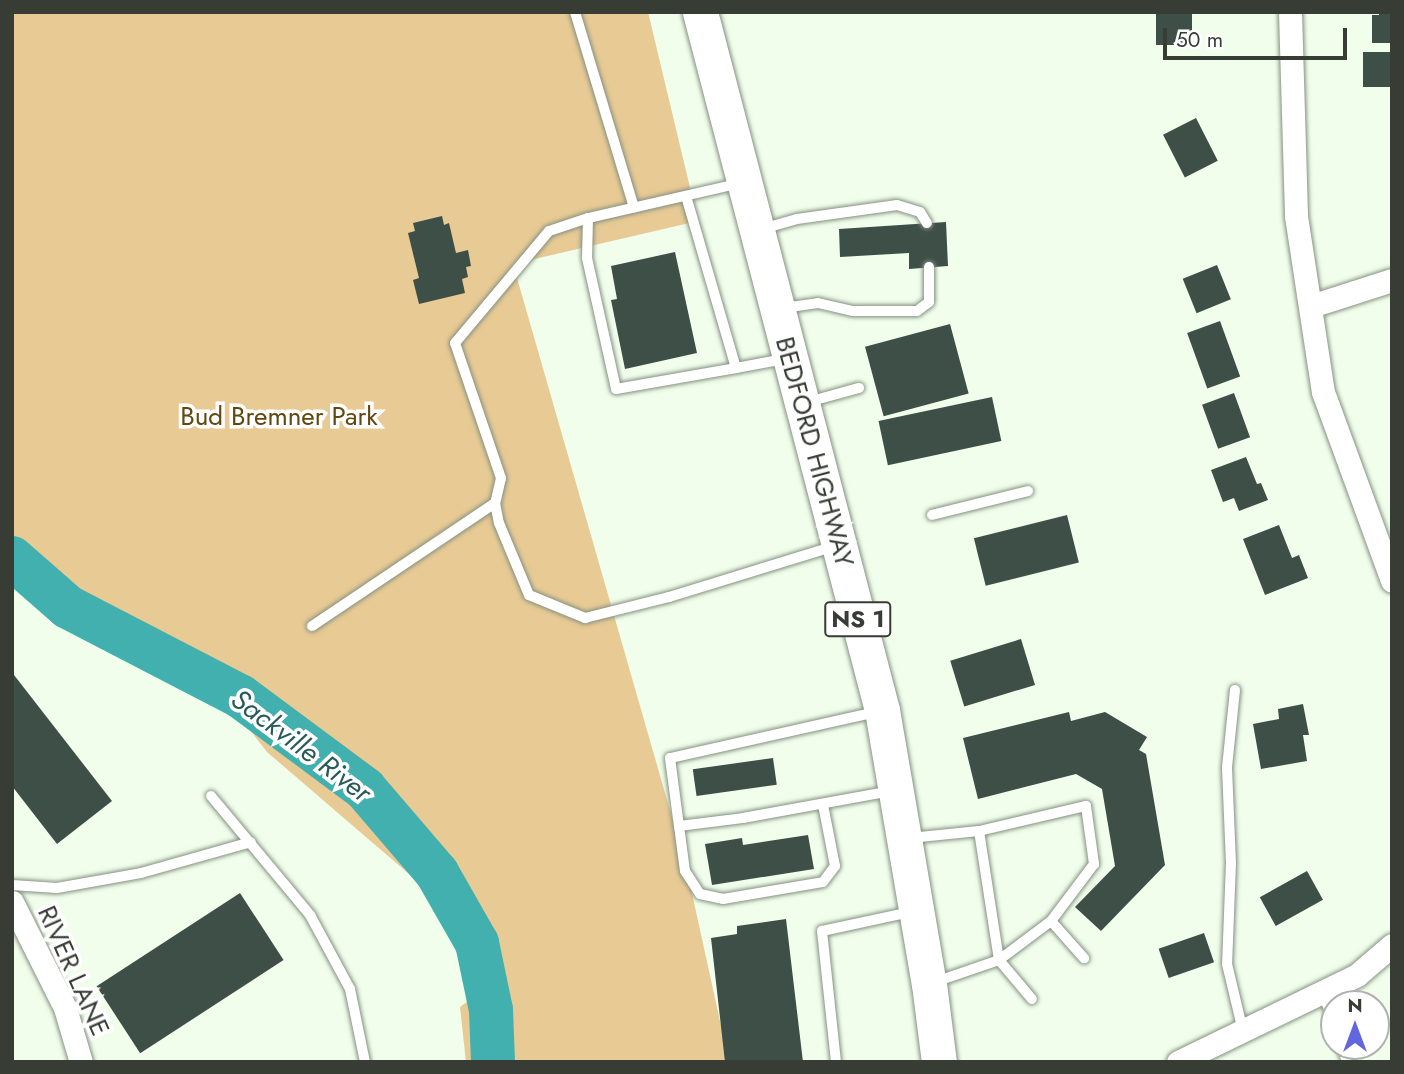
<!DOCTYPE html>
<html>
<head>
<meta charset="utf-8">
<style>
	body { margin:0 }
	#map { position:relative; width:1404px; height:1074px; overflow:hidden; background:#f0feeb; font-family:Jost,sans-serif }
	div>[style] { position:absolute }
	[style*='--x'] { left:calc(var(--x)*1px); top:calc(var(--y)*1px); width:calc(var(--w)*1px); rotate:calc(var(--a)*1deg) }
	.green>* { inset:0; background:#e8ca94 }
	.river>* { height:44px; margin:-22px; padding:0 22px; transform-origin:22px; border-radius:22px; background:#41b0ae }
	.building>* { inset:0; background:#3d4f47; transform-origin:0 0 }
	.roads { filter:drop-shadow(0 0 2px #859181) drop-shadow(0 0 2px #859181) }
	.service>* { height:10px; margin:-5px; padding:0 5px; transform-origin:5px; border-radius:5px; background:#fff }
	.minor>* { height:23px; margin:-11.5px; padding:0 11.5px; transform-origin:11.5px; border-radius:11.5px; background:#fff }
	.primary>* { height:35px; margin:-17.5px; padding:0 17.5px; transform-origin:17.5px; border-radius:17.5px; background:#fff }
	span { translate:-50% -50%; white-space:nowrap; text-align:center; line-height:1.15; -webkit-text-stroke:7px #fff; paint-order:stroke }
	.shield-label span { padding:2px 5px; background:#fff; border:2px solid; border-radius:5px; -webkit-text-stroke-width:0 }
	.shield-label { font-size:24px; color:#373c35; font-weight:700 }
	.park-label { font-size:26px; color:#614710 }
	.street-label { font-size:26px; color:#373c35 }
	.water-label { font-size:28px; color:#2a5a58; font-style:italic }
	.frame { position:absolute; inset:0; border:14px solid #373c35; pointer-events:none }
	.north { position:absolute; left:1320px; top:990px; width:70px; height:70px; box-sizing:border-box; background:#fff; border:2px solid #afb1ae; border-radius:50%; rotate:0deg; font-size:19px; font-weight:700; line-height:28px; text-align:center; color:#373c35 }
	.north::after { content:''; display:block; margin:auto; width:24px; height:32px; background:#6266df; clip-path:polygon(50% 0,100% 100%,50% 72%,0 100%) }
	.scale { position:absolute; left:1163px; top:28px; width:184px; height:32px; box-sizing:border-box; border:4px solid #373c35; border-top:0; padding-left:9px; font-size:21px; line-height:24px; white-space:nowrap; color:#373c35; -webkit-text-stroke:5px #fff; paint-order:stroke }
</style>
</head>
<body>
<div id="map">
	<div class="green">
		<div style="clip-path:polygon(12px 12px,648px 12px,698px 221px,513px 264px,686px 866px,729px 1062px,466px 1062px,460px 1007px,489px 985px,473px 950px,423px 886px,267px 752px,215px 685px,115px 636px,12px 556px)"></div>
	</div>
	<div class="river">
		<div style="--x:12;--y:558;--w:74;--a:41.2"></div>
		<div style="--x:68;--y:607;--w:194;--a:27.4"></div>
		<div style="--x:240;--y:696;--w:156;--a:36.6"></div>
		<div style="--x:365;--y:789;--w:111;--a:49.4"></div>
		<div style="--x:437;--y:873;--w:81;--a:60.3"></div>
		<div style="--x:477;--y:943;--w:68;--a:78.2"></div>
		<div style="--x:491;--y:1010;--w:52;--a:87.8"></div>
	</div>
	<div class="building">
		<div style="left:1156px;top:12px;width:36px;height:33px"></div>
		<div style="clip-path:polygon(1379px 12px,1392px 12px,1392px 43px,1372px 43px,1372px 15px,1379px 15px)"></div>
		<div style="left:1363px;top:52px;width:29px;height:35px"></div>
		<div style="left:1196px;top:118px;width:48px;height:37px;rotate:63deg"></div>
		<div style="clip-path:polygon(442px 216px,444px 225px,449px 223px,456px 253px,468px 250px,471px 266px,466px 267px,468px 277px,462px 279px,465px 293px,419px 304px,413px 280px,419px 278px,408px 233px,415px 231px,413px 223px)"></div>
		<div style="clip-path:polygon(946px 222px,948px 266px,909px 269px,909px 253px,840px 257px,839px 229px)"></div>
		<div style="clip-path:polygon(675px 252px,697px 353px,625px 369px,611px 300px,617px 299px,611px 266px)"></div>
		<div style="left:1217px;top:265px;width:37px;height:37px;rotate:68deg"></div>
		<div style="left:1220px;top:321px;width:59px;height:35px;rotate:70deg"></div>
		<div style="left:950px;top:324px;width:72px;height:88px;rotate:75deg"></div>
		<div style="left:1234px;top:393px;width:47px;height:34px;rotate:70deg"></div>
		<div style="left:992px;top:397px;width:45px;height:116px;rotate:78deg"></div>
		<div style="clip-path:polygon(1246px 457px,1257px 484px,1261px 483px,1268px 500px,1239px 511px,1234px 498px,1223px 502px,1211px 470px)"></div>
		<div style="left:1067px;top:515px;width:49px;height:96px;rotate:76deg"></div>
		<div style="clip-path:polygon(1279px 525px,1292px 558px,1299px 555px,1308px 578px,1265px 595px,1243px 539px)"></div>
		<div style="left:1021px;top:639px;width:48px;height:74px;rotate:73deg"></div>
		<div style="clip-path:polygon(14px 675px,112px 801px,57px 844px,12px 786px)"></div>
		<div style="clip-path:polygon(1303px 704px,1309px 735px,1303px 735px,1307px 761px,1261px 769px,1253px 724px,1279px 719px,1278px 709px)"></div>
		<div style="clip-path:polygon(1069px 712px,1071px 721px,1105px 712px,1147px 737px,1139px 750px,1146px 754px,1165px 865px,1101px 931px,1075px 907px,1115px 866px,1102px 789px,1076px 774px,978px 799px,963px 738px)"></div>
		<div style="left:773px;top:758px;width:27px;height:81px;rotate:82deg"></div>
		<div style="clip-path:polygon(808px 835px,814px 869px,712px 885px,705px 844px,742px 838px,743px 845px)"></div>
		<div style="left:1307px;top:871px;width:33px;height:54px;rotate:61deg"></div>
		<div style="left:240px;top:893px;width:80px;height:171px;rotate:57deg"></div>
		<div style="clip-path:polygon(786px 919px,803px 1062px,725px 1062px,711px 938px,737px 934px,737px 926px)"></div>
		<div style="left:1204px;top:933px;width:31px;height:48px;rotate:71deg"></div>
	</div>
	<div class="roads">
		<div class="service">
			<div style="--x:575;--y:12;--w:204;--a:73.2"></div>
			<div style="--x:741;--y:183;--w:157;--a:167.1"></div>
			<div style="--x:588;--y:218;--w:41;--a:161.6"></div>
			<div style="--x:549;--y:231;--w:146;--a:130"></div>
			<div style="--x:455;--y:343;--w:143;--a:71.2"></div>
			<div style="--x:501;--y:478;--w:26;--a:103"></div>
			<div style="--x:495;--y:503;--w:20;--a:79"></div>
			<div style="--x:499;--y:523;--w:78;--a:67.4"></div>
			<div style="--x:529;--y:595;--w:61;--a:22.3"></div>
			<div style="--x:585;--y:618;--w:87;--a:-14"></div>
			<div style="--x:669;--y:597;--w:174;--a:-17.1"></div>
			<div style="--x:686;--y:196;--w:179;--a:73.8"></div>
			<div style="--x:736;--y:368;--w:49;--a:-10.6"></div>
			<div style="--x:588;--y:218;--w:40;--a:91.4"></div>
			<div style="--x:587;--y:258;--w:134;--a:77.5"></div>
			<div style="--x:616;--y:389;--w:122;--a:-9.9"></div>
			<div style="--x:762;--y:229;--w:36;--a:-16"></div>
			<div style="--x:797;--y:219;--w:101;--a:-8"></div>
			<div style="--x:897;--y:205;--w:24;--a:17"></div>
			<div style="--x:920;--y:212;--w:13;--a:58"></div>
			<div style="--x:783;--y:308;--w:35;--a:-8"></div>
			<div style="--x:818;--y:303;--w:36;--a:13"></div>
			<div style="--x:853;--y:311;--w:64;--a:0"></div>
			<div style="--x:917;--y:311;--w:15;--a:-37"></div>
			<div style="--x:929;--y:302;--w:35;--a:-90"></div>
			<div style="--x:808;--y:402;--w:53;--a:-15.4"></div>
			<div style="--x:932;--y:515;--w:99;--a:-14"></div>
			<div style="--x:312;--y:626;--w:220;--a:-33.9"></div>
			<div style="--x:1235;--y:690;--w:78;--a:95.9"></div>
			<div style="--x:1227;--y:768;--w:94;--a:87.6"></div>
			<div style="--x:1231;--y:862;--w:102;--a:92.2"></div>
			<div style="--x:1227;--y:964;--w:69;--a:76.6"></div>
			<div style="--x:876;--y:712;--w:211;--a:167.4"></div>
			<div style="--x:670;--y:758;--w:69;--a:82.5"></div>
			<div style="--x:679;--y:826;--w:64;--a:-7.1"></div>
			<div style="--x:743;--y:818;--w:150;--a:-10.3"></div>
			<div style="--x:211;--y:796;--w:155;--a:50.2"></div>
			<div style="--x:310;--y:915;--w:84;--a:61.6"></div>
			<div style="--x:350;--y:989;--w:75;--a:78.4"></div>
			<div style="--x:679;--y:826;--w:45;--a:82.4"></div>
			<div style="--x:685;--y:871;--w:27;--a:57"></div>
			<div style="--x:700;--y:894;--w:24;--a:12"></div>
			<div style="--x:723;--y:899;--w:101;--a:-9.6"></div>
			<div style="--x:823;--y:882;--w:20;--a:-53"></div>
			<div style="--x:835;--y:866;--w:62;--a:-101.1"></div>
			<div style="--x:979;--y:831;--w:131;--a:81.2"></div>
			<div style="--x:999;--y:960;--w:51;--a:49.8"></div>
			<div style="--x:910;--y:838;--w:69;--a:-5.8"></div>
			<div style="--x:979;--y:831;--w:110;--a:-13.2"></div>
			<div style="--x:1086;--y:806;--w:59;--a:82.1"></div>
			<div style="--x:1094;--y:864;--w:71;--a:127"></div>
			<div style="--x:1051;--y:921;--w:65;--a:143.1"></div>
			<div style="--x:999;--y:960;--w:68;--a:161"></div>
			<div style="--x:12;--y:885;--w:45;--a:3.8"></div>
			<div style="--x:57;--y:888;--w:85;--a:-10.1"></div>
			<div style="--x:141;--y:873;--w:114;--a:-15.7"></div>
			<div style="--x:1051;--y:921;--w:50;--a:48.3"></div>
			<div style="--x:1323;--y:993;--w:33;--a:70"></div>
			<div style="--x:1342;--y:1046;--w:17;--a:73"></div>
			<div style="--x:836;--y:1062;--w:132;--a:-96.1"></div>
			<div style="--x:822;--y:931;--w:91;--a:-12.1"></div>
		</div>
		<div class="minor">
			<div style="--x:1290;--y:12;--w:204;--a:88.3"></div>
			<div style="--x:1296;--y:216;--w:178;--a:81.3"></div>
			<div style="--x:1323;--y:392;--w:201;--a:69.9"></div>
			<div style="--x:1311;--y:306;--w:85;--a:-17.8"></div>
			<div style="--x:12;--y:902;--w:119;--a:63.4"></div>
			<div style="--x:65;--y:1008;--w:56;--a:73.5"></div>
			<div style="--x:1178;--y:1062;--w:199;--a:-25.9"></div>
			<div style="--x:1357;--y:975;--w:46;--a:-40.6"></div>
		</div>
		<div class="primary">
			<div style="--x:700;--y:12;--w:721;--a:75.39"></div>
			<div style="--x:882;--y:710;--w:278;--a:80.3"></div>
			<div style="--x:929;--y:984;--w:79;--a:82.7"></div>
		</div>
	</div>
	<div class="shield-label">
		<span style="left:858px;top:619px">NS 1</span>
	</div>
	<div class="park-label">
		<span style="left:279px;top:417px">Bud Bremner Park</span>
	</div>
	<div class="street-label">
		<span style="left:814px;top:452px;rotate:75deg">BEDFORD HIGHWAY</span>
		<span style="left:73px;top:971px;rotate:66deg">RIVER LANE</span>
	</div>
	<div class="water-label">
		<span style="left:301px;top:746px;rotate:37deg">Sackville River</span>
	</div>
	<div class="frame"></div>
	<div class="north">N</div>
	<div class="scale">50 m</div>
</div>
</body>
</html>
